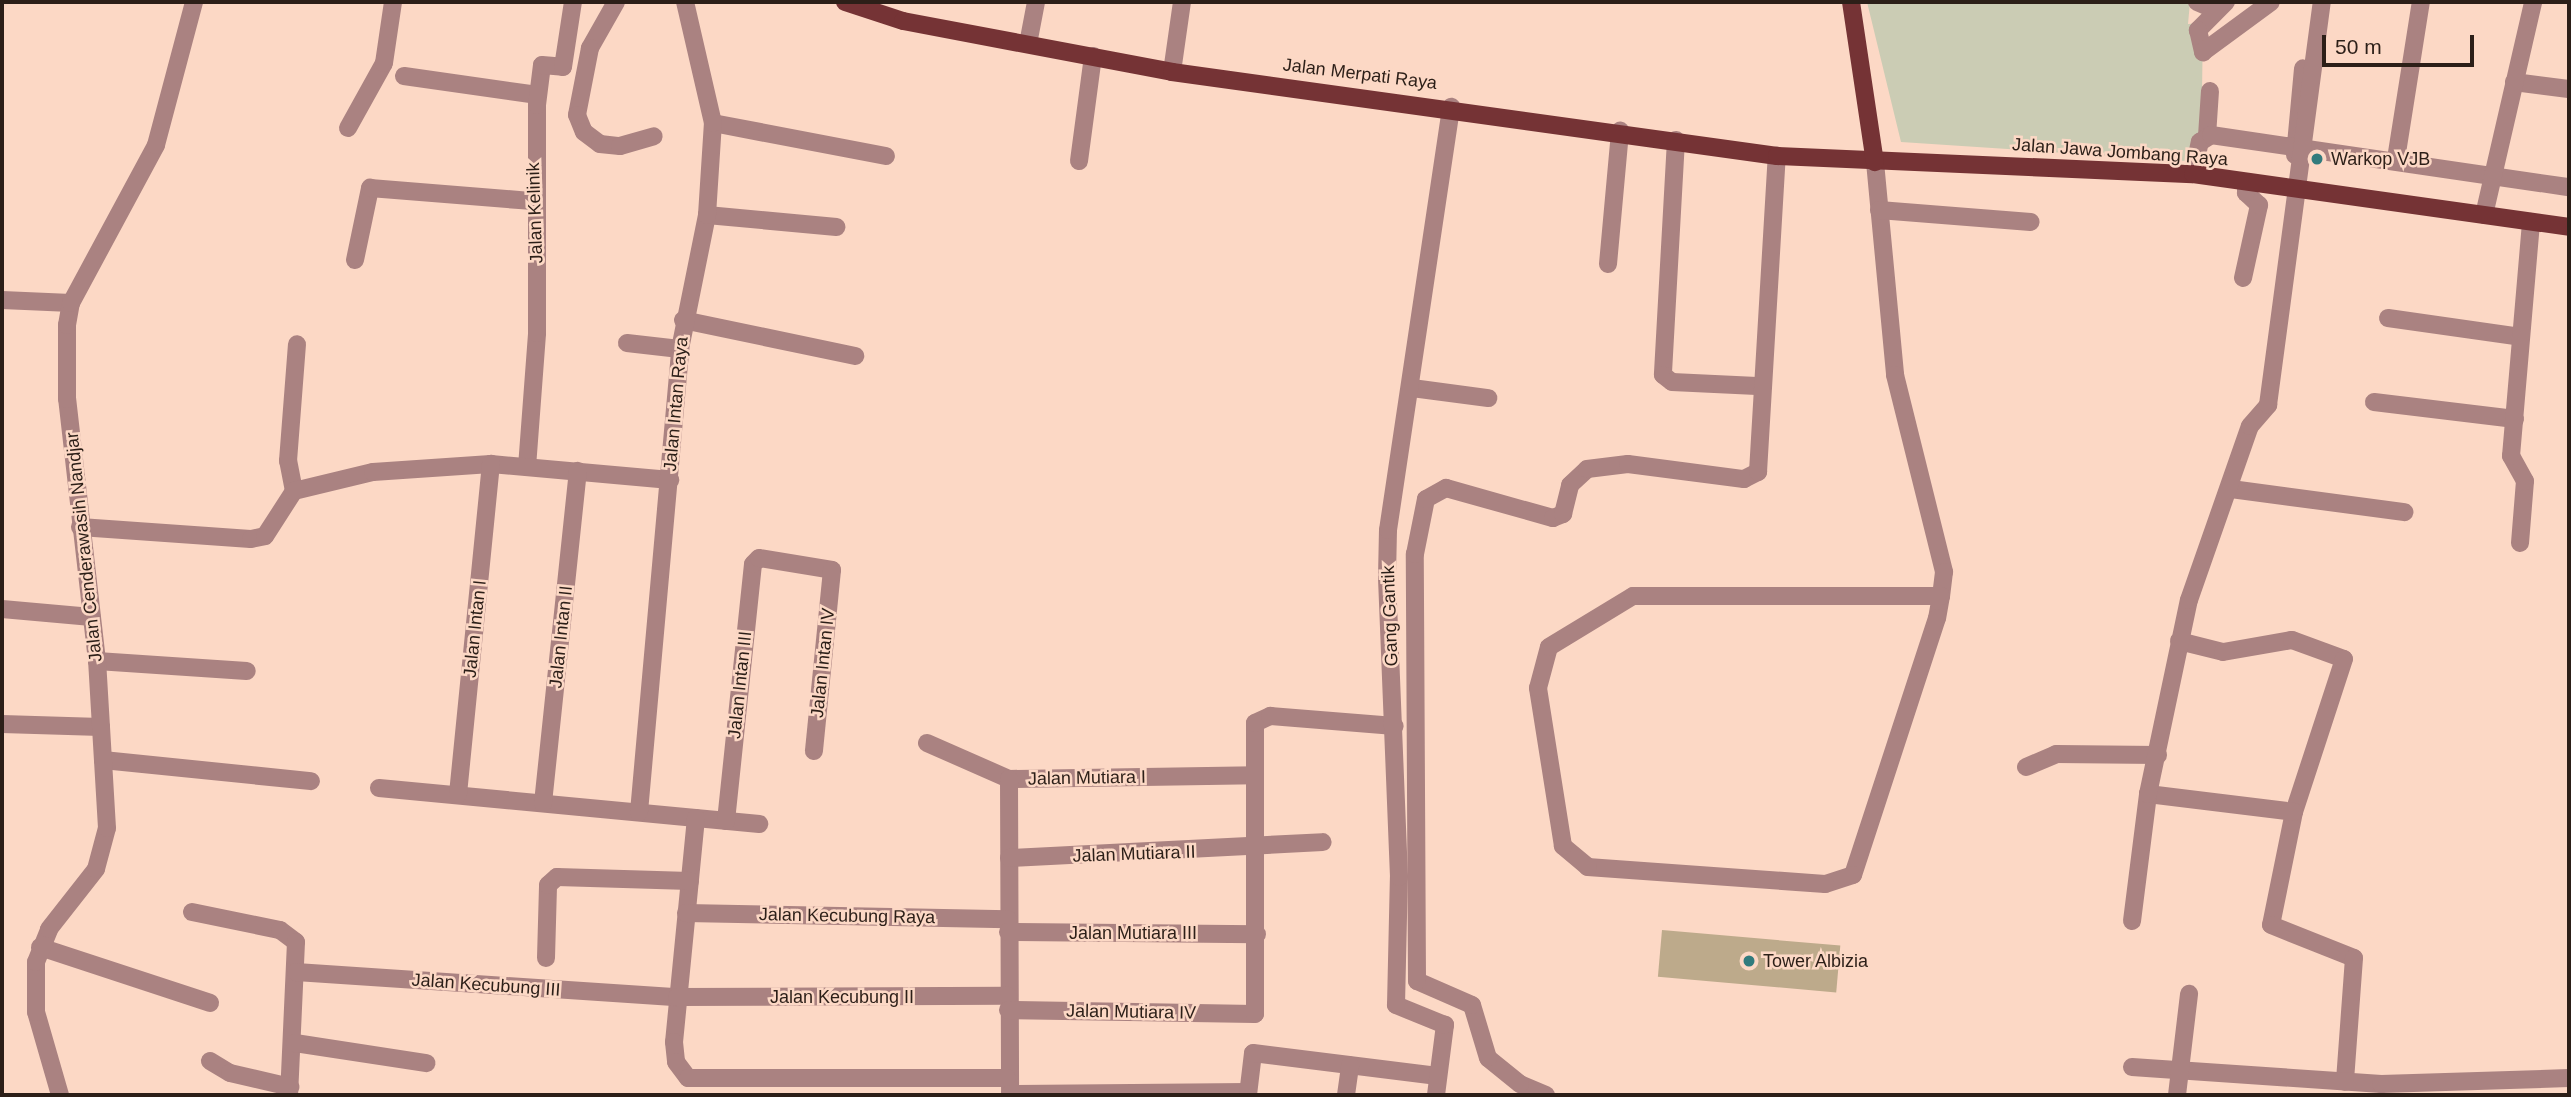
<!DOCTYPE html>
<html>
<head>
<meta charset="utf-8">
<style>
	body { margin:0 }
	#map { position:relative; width:2571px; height:1097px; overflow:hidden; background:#fcd8c5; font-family:Helvetica,sans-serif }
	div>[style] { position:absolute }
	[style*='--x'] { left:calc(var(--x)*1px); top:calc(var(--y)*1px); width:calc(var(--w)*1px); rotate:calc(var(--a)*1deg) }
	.green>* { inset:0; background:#cbccb4 }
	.building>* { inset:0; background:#bdaa8b; transform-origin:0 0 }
	.minor>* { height:18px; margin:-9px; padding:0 9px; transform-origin:9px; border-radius:9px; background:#aa8281 }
	.major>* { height:18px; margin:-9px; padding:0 9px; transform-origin:9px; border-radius:9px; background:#753335 }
	.dots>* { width:19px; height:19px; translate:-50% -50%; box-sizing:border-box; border:4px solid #fcd8c5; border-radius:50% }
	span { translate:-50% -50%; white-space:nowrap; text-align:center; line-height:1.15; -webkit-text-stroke:5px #fcd8c5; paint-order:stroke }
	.street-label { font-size:18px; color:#2c1f18 }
	.poi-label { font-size:18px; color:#2c1f18 }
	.left { translate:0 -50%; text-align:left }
	.frame { position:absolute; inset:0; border:4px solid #2c1f18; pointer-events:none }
	.scale { position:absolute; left:2322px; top:35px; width:152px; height:32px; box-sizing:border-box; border:4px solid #2c1f18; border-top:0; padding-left:9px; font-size:21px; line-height:24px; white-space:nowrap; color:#2c1f18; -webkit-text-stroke:5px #fcd8c5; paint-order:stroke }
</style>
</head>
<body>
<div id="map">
	<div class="green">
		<div style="clip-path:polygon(1867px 2px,2190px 2px,2188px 24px,2203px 23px,2201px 162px,1901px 142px)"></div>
	</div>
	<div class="building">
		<div style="left:1662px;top:930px;width:179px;height:47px;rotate:5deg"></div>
	</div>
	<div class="minor">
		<div style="--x:616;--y:2;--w:53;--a:119.5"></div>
		<div style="--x:590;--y:48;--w:68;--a:101"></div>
		<div style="--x:577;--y:115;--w:18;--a:68"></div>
		<div style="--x:584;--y:132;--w:20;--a:37"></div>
		<div style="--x:600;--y:144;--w:20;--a:6"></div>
		<div style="--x:620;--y:146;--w:35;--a:-16"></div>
		<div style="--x:2197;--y:2;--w:21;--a:23"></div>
		<div style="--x:2226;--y:2;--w:40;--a:135"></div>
		<div style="--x:2198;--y:30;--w:23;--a:77"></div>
		<div style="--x:2203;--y:52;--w:84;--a:-36.3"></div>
		<div style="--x:1028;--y:44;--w:43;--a:-79.2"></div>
		<div style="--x:1172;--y:72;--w:71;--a:-81.9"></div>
		<div style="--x:404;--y:76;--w:135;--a:8.1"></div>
		<div style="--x:2514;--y:82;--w:55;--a:7.3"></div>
		<div style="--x:713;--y:123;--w:176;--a:10.8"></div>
		<div style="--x:348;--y:128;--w:74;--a:-61"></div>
		<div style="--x:384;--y:63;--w:62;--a:-81.6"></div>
		<div style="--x:2207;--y:136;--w:45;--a:-86.2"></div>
		<div style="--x:1676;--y:140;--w:235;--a:93.2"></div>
		<div style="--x:1663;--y:375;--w:11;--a:38"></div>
		<div style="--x:1672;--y:382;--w:85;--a:2.7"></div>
		<div style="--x:2295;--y:155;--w:87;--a:-84.7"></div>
		<div style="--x:2396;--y:159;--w:159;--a:-81"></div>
		<div style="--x:1079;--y:161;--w:106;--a:-82.4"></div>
		<div style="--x:1875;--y:162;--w:214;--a:84.6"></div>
		<div style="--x:1895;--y:375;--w:203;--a:76"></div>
		<div style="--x:1944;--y:572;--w:24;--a:97"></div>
		<div style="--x:1941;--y:596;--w:22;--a:100"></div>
		<div style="--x:1937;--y:618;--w:270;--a:108.1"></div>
		<div style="--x:1853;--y:875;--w:29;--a:162"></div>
		<div style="--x:1825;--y:884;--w:238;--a:-175.9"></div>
		<div style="--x:1588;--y:867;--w:33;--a:-140"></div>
		<div style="--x:1563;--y:846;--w:160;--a:-99"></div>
		<div style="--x:1538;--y:688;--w:42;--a:-75"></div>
		<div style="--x:1549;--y:647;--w:98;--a:-31.3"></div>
		<div style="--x:1633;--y:596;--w:308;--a:0"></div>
		<div style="--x:2193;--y:174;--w:33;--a:-78"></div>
		<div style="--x:2200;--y:142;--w:13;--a:-32"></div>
		<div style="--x:2211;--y:135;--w:362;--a:8.3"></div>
		<div style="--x:1879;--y:210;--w:152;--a:4.5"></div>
		<div style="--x:707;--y:215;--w:130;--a:5.3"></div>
		<div style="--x:2484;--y:215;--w:219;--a:-77"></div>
		<div style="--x:355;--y:260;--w:74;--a:-78.2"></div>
		<div style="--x:370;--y:188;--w:164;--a:4.6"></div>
		<div style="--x:1608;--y:264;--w:134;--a:-84.8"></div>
		<div style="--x:2243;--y:278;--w:75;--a:-77.6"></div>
		<div style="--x:2259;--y:205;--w:18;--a:-137"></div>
		<div style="--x:2246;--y:193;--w:11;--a:-90"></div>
		<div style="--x:2;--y:300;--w:69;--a:2.5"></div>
		<div style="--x:2388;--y:318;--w:134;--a:8.1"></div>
		<div style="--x:683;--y:320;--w:176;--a:11.8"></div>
		<div style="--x:627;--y:343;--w:53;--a:6.5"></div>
		<div style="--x:1412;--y:388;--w:77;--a:7.5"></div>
		<div style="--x:2374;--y:402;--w:142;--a:6.9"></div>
		<div style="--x:527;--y:467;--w:134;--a:-85.7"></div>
		<div style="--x:537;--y:333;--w:228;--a:-90"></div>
		<div style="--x:537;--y:105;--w:40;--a:-82.9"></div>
		<div style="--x:542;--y:65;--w:21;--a:5"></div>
		<div style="--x:563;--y:67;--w:66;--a:-81.3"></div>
		<div style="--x:2231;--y:489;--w:175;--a:7.6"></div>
		<div style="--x:294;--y:491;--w:31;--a:-101"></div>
		<div style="--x:288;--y:461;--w:117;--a:-85.6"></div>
		<div style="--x:80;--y:527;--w:171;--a:4"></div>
		<div style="--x:251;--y:539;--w:14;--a:-12"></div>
		<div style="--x:265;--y:536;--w:54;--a:-57.2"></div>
		<div style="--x:294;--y:491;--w:81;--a:-13.5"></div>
		<div style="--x:373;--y:472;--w:118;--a:-3.9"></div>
		<div style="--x:491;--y:464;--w:180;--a:5.1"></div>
		<div style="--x:2520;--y:543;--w:62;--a:-85.4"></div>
		<div style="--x:2525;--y:481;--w:29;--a:-119"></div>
		<div style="--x:2511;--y:456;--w:235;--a:-85.1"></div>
		<div style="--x:2;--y:609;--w:90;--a:5.1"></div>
		<div style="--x:2179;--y:641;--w:45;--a:14"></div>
		<div style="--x:2223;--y:652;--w:70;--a:-9.9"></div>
		<div style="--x:2292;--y:640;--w:55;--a:20.1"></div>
		<div style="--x:2344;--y:659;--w:161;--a:108.1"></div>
		<div style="--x:2294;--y:812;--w:115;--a:101.5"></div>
		<div style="--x:2271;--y:925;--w:89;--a:21.7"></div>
		<div style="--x:2354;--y:958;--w:124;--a:94.2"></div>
		<div style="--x:97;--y:661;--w:150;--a:3.8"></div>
		<div style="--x:2;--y:724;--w:99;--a:1.7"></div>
		<div style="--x:927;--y:743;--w:90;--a:23.7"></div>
		<div style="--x:1009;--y:779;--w:246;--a:-0.9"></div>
		<div style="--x:103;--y:760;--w:209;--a:5.8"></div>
		<div style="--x:2026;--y:767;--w:33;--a:-23"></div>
		<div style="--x:2056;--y:754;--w:102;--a:0.6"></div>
		<div style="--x:1009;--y:779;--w:316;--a:89.8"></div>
		<div style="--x:379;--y:788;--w:382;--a:5.4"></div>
		<div style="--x:458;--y:794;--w:332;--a:-84.3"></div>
		<div style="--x:2148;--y:794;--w:147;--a:7"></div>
		<div style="--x:543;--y:803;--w:334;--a:-84"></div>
		<div style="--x:639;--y:812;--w:465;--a:-84.9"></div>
		<div style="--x:680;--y:349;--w:137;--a:-78.6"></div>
		<div style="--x:707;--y:215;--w:92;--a:-86.3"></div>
		<div style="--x:713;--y:123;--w:124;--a:-103"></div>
		<div style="--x:696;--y:818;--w:225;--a:95.6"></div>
		<div style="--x:674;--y:1042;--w:20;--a:84"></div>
		<div style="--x:676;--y:1062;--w:20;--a:53"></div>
		<div style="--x:688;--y:1078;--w:319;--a:0"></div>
		<div style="--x:726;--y:821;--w:258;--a:-84"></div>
		<div style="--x:753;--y:564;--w:8;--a:-45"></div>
		<div style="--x:759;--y:558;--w:74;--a:9.3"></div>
		<div style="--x:832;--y:570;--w:182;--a:95.7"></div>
		<div style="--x:1009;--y:858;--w:314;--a:-2.9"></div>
		<div style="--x:192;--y:912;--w:90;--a:11.6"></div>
		<div style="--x:280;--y:930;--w:20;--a:37"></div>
		<div style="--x:296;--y:942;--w:153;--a:92.6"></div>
		<div style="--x:686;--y:913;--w:322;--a:1.1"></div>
		<div style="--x:2132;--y:921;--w:128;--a:-82.8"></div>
		<div style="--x:2148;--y:794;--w:198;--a:-78.1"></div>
		<div style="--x:2189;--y:600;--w:184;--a:-70.7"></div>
		<div style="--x:2250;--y:426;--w:28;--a:-49"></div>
		<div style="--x:2268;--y:405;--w:407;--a:-82.4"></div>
		<div style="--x:1008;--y:932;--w:249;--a:0.5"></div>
		<div style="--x:40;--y:947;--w:179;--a:18.2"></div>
		<div style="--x:546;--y:958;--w:73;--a:-88.4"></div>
		<div style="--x:548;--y:885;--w:12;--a:-42"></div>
		<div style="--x:557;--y:877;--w:133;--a:1.7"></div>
		<div style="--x:296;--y:972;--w:382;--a:3.8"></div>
		<div style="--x:677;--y:997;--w:331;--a:-0.2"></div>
		<div style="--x:1008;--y:1010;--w:247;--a:0.9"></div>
		<div style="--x:1255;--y:1014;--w:291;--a:-90"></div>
		<div style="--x:1255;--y:723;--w:17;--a:-25"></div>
		<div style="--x:1270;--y:716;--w:125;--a:4.6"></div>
		<div style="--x:295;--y:1043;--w:133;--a:8.7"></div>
		<div style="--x:210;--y:1061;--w:23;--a:31"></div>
		<div style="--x:230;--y:1073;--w:62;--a:13.1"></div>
		<div style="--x:2132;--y:1067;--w:250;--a:3.9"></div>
		<div style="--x:2381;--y:1084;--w:188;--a:-1.8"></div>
		<div style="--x:1010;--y:1094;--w:238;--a:-0.5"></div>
		<div style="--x:60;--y:1095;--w:86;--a:-106.1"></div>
		<div style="--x:36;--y:1012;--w:50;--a:-90"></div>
		<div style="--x:36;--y:962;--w:35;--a:-68"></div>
		<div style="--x:49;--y:929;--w:76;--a:-51.9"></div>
		<div style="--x:96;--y:869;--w:42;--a:-75"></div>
		<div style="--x:107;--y:828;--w:167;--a:-93.4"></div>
		<div style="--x:97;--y:661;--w:264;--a:-96.5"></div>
		<div style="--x:67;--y:399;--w:74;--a:-90"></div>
		<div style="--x:67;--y:325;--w:22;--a:-80"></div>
		<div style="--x:71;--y:303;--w:179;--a:-61.7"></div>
		<div style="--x:156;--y:145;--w:148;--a:-75.1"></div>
		<div style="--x:1248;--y:1095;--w:42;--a:-83.2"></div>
		<div style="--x:1253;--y:1053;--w:186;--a:7.1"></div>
		<div style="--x:1346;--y:1095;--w:30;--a:-82"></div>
		<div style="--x:1436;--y:1095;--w:71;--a:-82.7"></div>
		<div style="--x:1445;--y:1025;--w:53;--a:-157.8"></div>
		<div style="--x:1396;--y:1005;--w:128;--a:-88.7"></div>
		<div style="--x:1399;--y:877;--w:300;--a:-92.3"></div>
		<div style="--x:1387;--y:577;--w:47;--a:-88.8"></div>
		<div style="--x:1388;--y:530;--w:428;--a:-81.5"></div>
		<div style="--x:1546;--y:1095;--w:28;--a:-157"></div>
		<div style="--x:1520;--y:1084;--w:41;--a:-140.9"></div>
		<div style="--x:1488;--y:1058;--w:55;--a:-106.8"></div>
		<div style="--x:1472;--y:1005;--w:60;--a:-156.4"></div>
		<div style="--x:1417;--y:981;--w:427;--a:-90.3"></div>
		<div style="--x:1415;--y:554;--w:56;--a:-78.7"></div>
		<div style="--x:1426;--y:499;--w:23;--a:-29"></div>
		<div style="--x:1446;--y:488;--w:111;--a:15.7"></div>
		<div style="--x:1553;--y:518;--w:11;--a:-22"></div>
		<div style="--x:1563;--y:514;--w:30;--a:-76"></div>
		<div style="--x:1570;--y:485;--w:23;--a:-43"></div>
		<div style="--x:1587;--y:469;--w:41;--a:-7"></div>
		<div style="--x:1628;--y:464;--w:117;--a:7.4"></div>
		<div style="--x:1744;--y:479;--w:16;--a:-27"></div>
		<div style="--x:1758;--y:472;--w:317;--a:-86.6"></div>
		<div style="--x:2177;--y:1095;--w:102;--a:-83.2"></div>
	</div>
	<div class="major">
		<div style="--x:845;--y:2;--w:61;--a:18.1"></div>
		<div style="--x:903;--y:21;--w:274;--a:10.7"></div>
		<div style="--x:1172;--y:72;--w:611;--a:7.9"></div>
		<div style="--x:1777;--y:156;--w:416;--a:2.5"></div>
		<div style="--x:2193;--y:174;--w:380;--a:8"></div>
		<div style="--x:1851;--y:2;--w:162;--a:81.5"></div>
	</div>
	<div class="dots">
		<div style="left:2317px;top:159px;background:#327b7d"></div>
		<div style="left:1749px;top:961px;background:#327b7d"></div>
	</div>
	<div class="street-label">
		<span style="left:1360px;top:74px;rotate:7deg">Jalan Merpati Raya</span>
		<span style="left:2120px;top:152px;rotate:4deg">Jalan Jawa Jombang Raya</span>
		<span style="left:535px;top:213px;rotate:-92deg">Jalan Kelinik</span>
		<span style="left:676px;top:404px;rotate:-85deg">Jalan Intan Raya</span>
		<span style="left:84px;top:547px;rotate:-96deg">Jalan Cenderawasih Nandjar</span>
		<span style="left:1390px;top:616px;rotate:-92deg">Gang Gantik</span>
		<span style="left:475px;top:629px;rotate:-84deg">Jalan Intan I</span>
		<span style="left:561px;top:637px;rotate:-84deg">Jalan Intan II</span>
		<span style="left:823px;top:663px;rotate:-84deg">Jalan Intan IV</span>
		<span style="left:740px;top:685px;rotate:-84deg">Jalan Intan III</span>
		<span style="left:1087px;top:778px;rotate:-1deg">Jalan Mutiara I</span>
		<span style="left:1134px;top:854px;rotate:-2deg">Jalan Mutiara II</span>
		<span style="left:847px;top:916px;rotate:1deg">Jalan Kecubung Raya</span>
		<span style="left:1133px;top:933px">Jalan Mutiara III</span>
		<span style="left:486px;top:985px;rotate:4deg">Jalan Kecubung III</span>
		<span style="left:842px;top:997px">Jalan Kecubung II</span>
		<span style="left:1131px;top:1012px;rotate:1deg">Jalan Mutiara IV</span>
	</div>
	<div class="poi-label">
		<span class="left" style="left:2331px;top:159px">Warkop VJB</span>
		<span class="left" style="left:1763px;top:961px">Tower Albizia</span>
	</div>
	<div class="frame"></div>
	<div class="scale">50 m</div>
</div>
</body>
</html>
